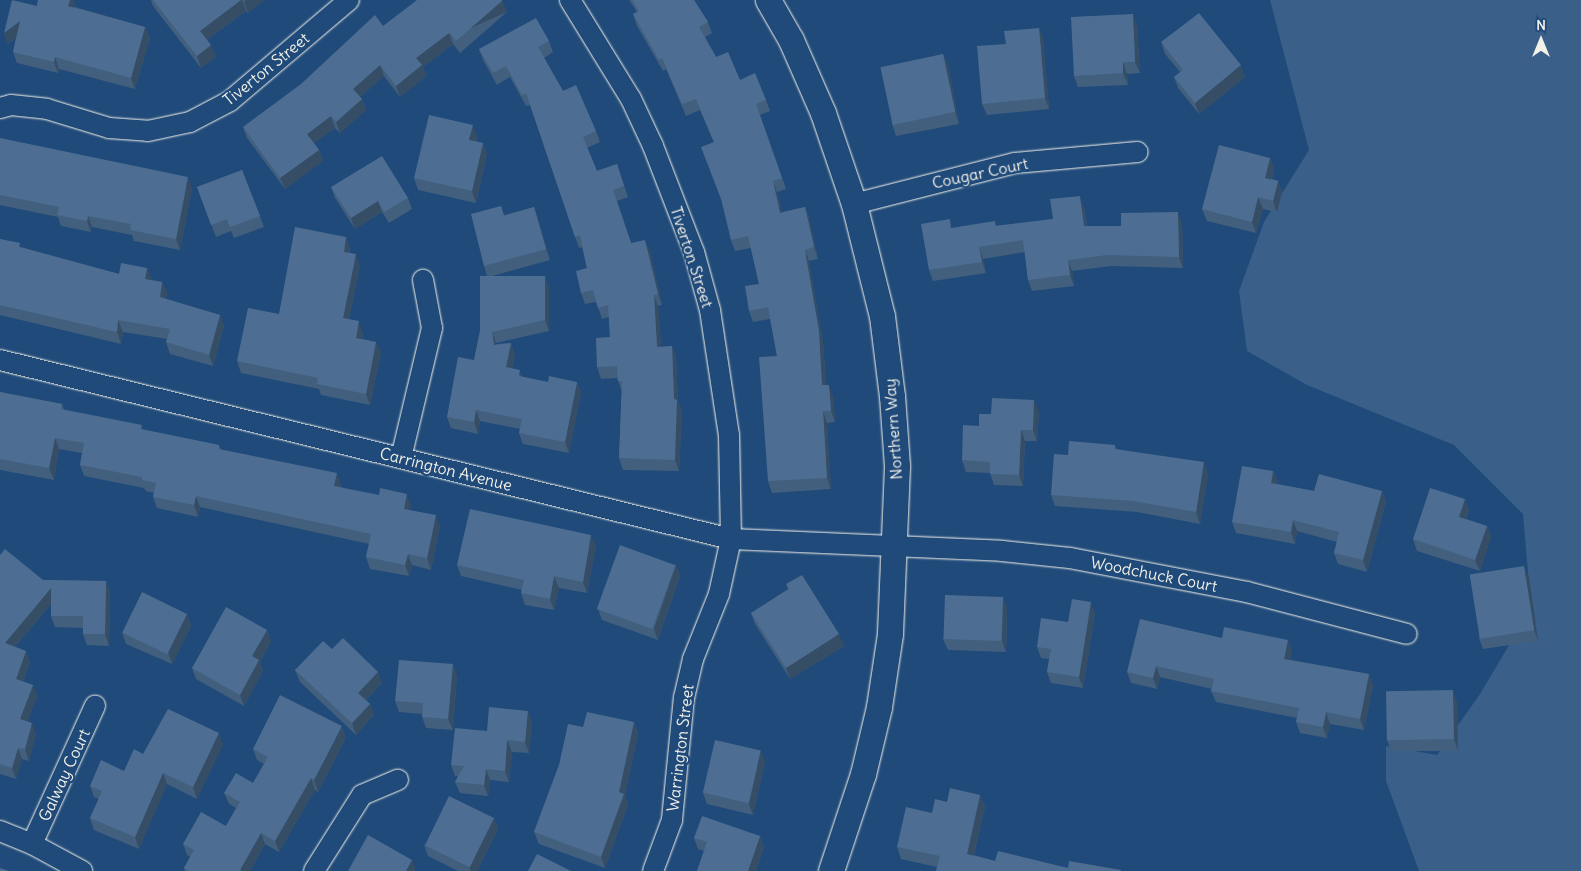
<!DOCTYPE html>
<html>
<head>
<meta charset="utf-8">
<style>
	body { margin:0 }
	#map { position:relative; width:1581px; height:871px; overflow:hidden; background:#1f4a7a; font-family:Delius,sans-serif }
	div>[style] { position:absolute }
	[style*='--x'] { left:calc(var(--x)*1px); top:calc(var(--y)*1px); width:calc(var(--w)*1px); rotate:calc(var(--a)*1deg) }
	.green>* { inset:0; background:#3a5f88 }
	.roads { filter:drop-shadow(0 0 1px #f4f1e8) drop-shadow(0 0 1px #f4f1e8) }
	.minor>* { height:20px; margin:-10px; padding:0 10px; transform-origin:10px; border-radius:10px; background:#1f4a7a }
	.tertiary>* { height:25px; margin:-12.5px; padding:0 12.5px; transform-origin:12.5px; border-radius:12.5px; background:#1f4a7a }
	.wall>* { inset:0; background:#425f7e }
	.shaded-wall>* { inset:0; background:#364d66; transform-origin:0 0 }
	.building>* { inset:0; background:#4d6e92; transform-origin:0 0 }
	span { translate:-50% -50%; white-space:nowrap; text-align:center; line-height:1.15; -webkit-text-stroke:4.5px #1f4a7a; paint-order:stroke }
	.street-label { font-size:16px; color:#f4f1e8 }
	.north { position:absolute; left:1516px; top:15px; width:50px; height:50px; -webkit-text-stroke:4px #1f4a7a; paint-order:stroke; rotate:0deg; font-size:14px; font-weight:700; line-height:20px; text-align:center; color:#f4f1e8 }
	.north::after { content:''; display:block; margin:auto; width:18px; height:22px; background:#f4f1e8; clip-path:polygon(50% 0,100% 100%,50% 72%,0 100%) }
</style>
</head>
<body>
<div id="map">
	<div class="green">
		<div style="clip-path:polygon(1270px 0,1581px 0,1581px 871px,1419px 871px,1386px 781px,1386px 746px,1437px 755px,1480px 694px,1531px 608px,1523px 514px,1454px 445px,1307px 385px,1247px 351px,1239px 291px,1264px 222px,1309px 150px)"></div>
	</div>
	<div class="roads">
		<div class="minor">
			<div style="--x:570;--y:0;--w:116;--a:58.4"></div>
			<div style="--x:631;--y:99;--w:52;--a:64.9"></div>
			<div style="--x:653;--y:146;--w:114;--a:68.9"></div>
			<div style="--x:694;--y:252;--w:60;--a:74.6"></div>
			<div style="--x:710;--y:310;--w:126;--a:81.4"></div>
			<div style="--x:729;--y:435;--w:104;--a:88.9"></div>
			<div style="--x:731;--y:539;--w:56;--a:102.3"></div>
			<div style="--x:719;--y:594;--w:70;--a:111.8"></div>
			<div style="--x:693;--y:659;--w:39;--a:103"></div>
			<div style="--x:684;--y:697;--w:124;--a:95.6"></div>
			<div style="--x:672;--y:820;--w:54;--a:110.4"></div>
			<div style="--x:0;--y:108;--w:11;--a:-15"></div>
			<div style="--x:11;--y:105;--w:36;--a:6"></div>
			<div style="--x:47;--y:109;--w:65;--a:17"></div>
			<div style="--x:109;--y:128;--w:39;--a:4"></div>
			<div style="--x:148;--y:131;--w:43;--a:-12.1"></div>
			<div style="--x:190;--y:122;--w:45;--a:-27.7"></div>
			<div style="--x:230;--y:101;--w:156;--a:-40.3"></div>
			<div style="--x:854;--y:204;--w:166;--a:-14.3"></div>
			<div style="--x:1015;--y:163;--w:123;--a:-5.1"></div>
			<div style="--x:0;--y:360;--w:753;--a:13.76"></div>
			<div style="--x:731;--y:539;--w:271;--a:2.5"></div>
			<div style="--x:1002;--y:551;--w:68;--a:5.9"></div>
			<div style="--x:1070;--y:558;--w:180;--a:10.9"></div>
			<div style="--x:1247;--y:592;--w:165;--a:14.7"></div>
			<div style="--x:401;--y:458;--w:134;--a:-76.6"></div>
			<div style="--x:432;--y:328;--w:49;--a:-100.6"></div>
			<div style="--x:0;--y:831;--w:35;--a:22"></div>
			<div style="--x:32;--y:844;--w:57;--a:28.4"></div>
			<div style="--x:32;--y:844;--w:152;--a:-65.5"></div>
			<div style="--x:314;--y:871;--w:90;--a:-57.7"></div>
			<div style="--x:362;--y:795;--w:39;--a:-23"></div>
		</div>
		<div class="tertiary">
			<div style="--x:768;--y:0;--w:46;--a:60.1"></div>
			<div style="--x:791;--y:40;--w:80;--a:66.3"></div>
			<div style="--x:823;--y:113;--w:96;--a:71.2"></div>
			<div style="--x:854;--y:204;--w:115;--a:76"></div>
			<div style="--x:882;--y:316;--w:81;--a:82.9"></div>
			<div style="--x:892;--y:396;--w:70;--a:85.9"></div>
			<div style="--x:897;--y:466;--w:168;--a:92.4"></div>
			<div style="--x:890;--y:634;--w:74;--a:98.6"></div>
			<div style="--x:879;--y:707;--w:69;--a:103.4"></div>
			<div style="--x:863;--y:774;--w:102;--a:108.3"></div>
		</div>
	</div>
	<div class="wall">
		<div style="clip-path:polygon(38px 0,73px 0,75px 5px,75px 7px,145px 27px,150px 38px,135px 89px,59px 69px,58px 73px,17px 63px,13px 52px,16px 38px,8px 44px,4px 33px,37px 6px)"></div>
		<div style="clip-path:polygon(151px 0,264px 0,248px 13px,246px 11px,207px 40px,216px 57px,201px 68px,153px 6px)"></div>
		<div style="clip-path:polygon(629px 0,694px 0,708px 22px,712px 33px,705px 37px,716px 57px,740px 80px,766px 100px,770px 111px,760px 115px,786px 189px,777px 192px,782px 212px,805px 207px,809px 218px,818px 259px,809px 261px,823px 343px,826px 385px,833px 396px,835px 422px,827px 423px,831px 489px,772px 493px,768px 481px,777px 356px,770px 319px,753px 322px,749px 311px,759px 284px,751px 248px,735px 251px,731px 240px,714px 143px,700px 110px,686px 116px,666px 69px,663px 71px,637px 26px,633px 14px,637px 12px)"></div>
		<div style="clip-path:polygon(502px 1px,507px 12px,460px 53px,453px 44px,423px 67px,426px 76px,400px 97px,384px 76px,360px 97px,362px 99px,366px 110px,340px 133px,335px 128px,314px 143px,319px 150px,323px 161px,285px 189px,247px 138px,243px 127px,383px 26px)"></div>
		<div style="clip-path:polygon(1137px 25px,1140px 73px,1127px 74px,1128px 85px,1078px 87px,1074px 76px)"></div>
		<div style="clip-path:polygon(1039px 28px,1043px 39px,1049px 109px,987px 115px,982px 104px)"></div>
		<div style="clip-path:polygon(549px 41px,553px 52px,544px 58px,563px 91px,596px 131px,600px 142px,587px 148px,597px 171px,617px 164px,628px 197px,617px 201px,631px 243px,650px 251px,662px 305px,658px 306px,661px 347px,672px 346px,676px 358px,678px 401px,682px 411px,679px 471px,623px 470px,619px 458px,622px 392px,618px 381px,617px 378px,601px 379px,597px 367px,610px 337px,609px 317px,602px 319px,596px 302px,585px 304px,581px 293px,587px 268px,582px 247px,579px 248px,530px 105px,526px 106px,510px 77px,497px 85px,483px 60px,479px 49px)"></div>
		<div style="clip-path:polygon(1161px 42px,1245px 77px,1199px 114px,1178px 88px,1174px 77px,1180px 72px,1165px 54px)"></div>
		<div style="clip-path:polygon(943px 54px,948px 65px,959px 124px,896px 136px,892px 124px)"></div>
		<div style="clip-path:polygon(477px 136px,476px 141px,483px 143px,487px 154px,476px 203px,418px 190px,414px 178px)"></div>
		<div style="clip-path:polygon(0 138px,192px 188px,180px 250px,134px 241px,132px 235px,92px 227px,91px 232px,61px 226px,58px 217px,0 205px)"></div>
		<div style="clip-path:polygon(1270px 158px,1274px 169px,1272px 179px,1278px 181px,1282px 192px,1277px 212px,1263px 209px,1256px 233px,1207px 221px,1202px 209px)"></div>
		<div style="clip-path:polygon(242px 170px,264px 227px,234px 238px,231px 231px,216px 237px,197px 187px)"></div>
		<div style="clip-path:polygon(331px 187px,408px 198px,412px 209px,389px 223px,382px 212px,355px 229px,335px 198px)"></div>
		<div style="clip-path:polygon(501px 206px,504px 215px,534px 207px,538px 219px,550px 260px,492px 276px,545px 276px,549px 287px,549px 331px,496px 343px,496px 344px,511px 343px,515px 355px,512px 369px,523px 377px,548px 382px,577px 382px,581px 393px,569px 453px,523px 444px,519px 433px,520px 429px,480px 421px,478px 434px,451px 428px,447px 417px,474px 360px,480px 331px,487px 276px,484px 266px)"></div>
		<div style="clip-path:polygon(1084px 207px,1087px 226px,1121px 226px,1182px 223px,1183px 268px,1111px 266px,1072px 271px,1074px 286px,1032px 291px,1028px 280px,1025px 252px,983px 259px,986px 273px,933px 281px,929px 270px,995px 221px,996px 226px,1053px 219px)"></div>
		<div style="clip-path:polygon(346px 237px,350px 248px,350px 253px,360px 266px,349px 319px,363px 333px,362px 339px,376px 342px,381px 353px,370px 405px,321px 395px,319px 389px,241px 373px,237px 361px)"></div>
		<div style="clip-path:polygon(0 239px,21px 247px,119px 274px,147px 268px,151px 280px,162px 282px,167px 293px,165px 299px,220px 315px,224px 326px,213px 366px,170px 354px,166px 342px,167px 339px,123px 332px,121px 344px,0 315px)"></div>
		<div style="clip-path:polygon(0 392px,62px 404px,64px 410px,144px 430px,219px 445px,221px 450px,341px 484px,341px 488px,411px 505px,410px 510px,440px 526px,431px 570px,412px 565px,409px 576px,370px 569px,366px 557px,369px 544px,200px 507px,198px 517px,157px 508px,153px 497px,154px 493px,146px 491px,144px 488px,84px 476px,80px 465px,82px 453px,59px 449px,54px 480px,0 470px)"></div>
		<div style="clip-path:polygon(1039px 411px,1037px 441px,1025px 441px,1023px 486px,994px 485px,990px 473px,966px 472px,962px 460px,979px 426px,991px 414px)"></div>
		<div style="clip-path:polygon(1115px 445px,1116px 449px,1208px 474px,1200px 524px,1137px 512px,1055px 506px,1051px 495px,1068px 455px)"></div>
		<div style="clip-path:polygon(1273px 471px,1278px 482px,1277px 484px,1314px 491px,1382px 491px,1386px 502px,1367px 572px,1338px 564px,1334px 553px,1337px 542px,1297px 531px,1295px 544px,1236px 533px,1232px 522px)"></div>
		<div style="clip-path:polygon(1465px 499px,1469px 511px,1466px 519px,1487px 526px,1491px 537px,1480px 571px,1417px 551px,1413px 539px)"></div>
		<div style="clip-path:polygon(596px 546px,587px 593px,559px 588px,554px 610px,525px 605px,521px 593px,522px 590px,461px 576px,457px 565px)"></div>
		<div style="clip-path:polygon(0 555px,43px 580px,106px 581px,110px 593px,109px 646px,87px 645px,83px 634px,83px 628px,55px 627px,51px 616px,51px 604px,15px 647px,26px 651px,30px 662px,23px 682px,33px 685px,37px 697px,27px 722px,36px 734px,29px 761px,22px 759px,16px 779px,0 774px)"></div>
		<div style="clip-path:polygon(676px 565px,680px 576px,658px 640px,602px 620px,598px 609px)"></div>
		<div style="clip-path:polygon(1529px 577px,1538px 641px,1483px 649px,1479px 638px)"></div>
		<div style="clip-path:polygon(786px 584px,844px 646px,790px 679px,755px 624px,751px 613px,788px 589px)"></div>
		<div style="clip-path:polygon(1003px 597px,1007px 608px,1006px 652px,948px 650px,943px 639px)"></div>
		<div style="clip-path:polygon(1095px 613px,1083px 688px,1051px 683px,1047px 672px,1049px 659px,1041px 658px,1037px 647px)"></div>
		<div style="clip-path:polygon(187px 614px,191px 626px,172px 664px,126px 644px,122px 632px)"></div>
		<div style="clip-path:polygon(267px 630px,271px 641px,260px 662px,263px 671px,244px 706px,196px 679px,192px 668px)"></div>
		<div style="clip-path:polygon(1222px 638px,1292px 651px,1290px 660px,1369px 674px,1373px 686px,1364px 730px,1330px 724px,1327px 738px,1300px 733px,1296px 722px,1297px 718px,1216px 702px,1211px 691px,1212px 689px,1160px 677px,1157px 689px,1131px 683px,1127px 672px)"></div>
		<div style="clip-path:polygon(332px 649px,382px 683px,366px 700px,370px 704px,374px 715px,356px 735px,300px 682px,295px 670px)"></div>
		<div style="clip-path:polygon(457px 675px,453px 730px,426px 728px,422px 717px,422px 714px,399px 712px,395px 701px)"></div>
		<div style="clip-path:polygon(1457px 702px,1458px 751px,1391px 751px,1387px 740px)"></div>
		<div style="clip-path:polygon(532px 722px,529px 753px,512px 752px,509px 782px,490px 780px,488px 796px,460px 793px,455px 782px,458px 776px,455px 776px,451px 765px,487px 731px)"></div>
		<div style="clip-path:polygon(634px 722px,638px 734px,625px 795px,628px 805px,605px 868px,539px 844px,534px 832px,559px 765px,583px 727px)"></div>
		<div style="clip-path:polygon(346px 738px,318px 792px,315px 790px,279px 852px,265px 844px,250px 871px,185px 871px,184px 868px,190px 857px,187px 855px,183px 844px,226px 826px,236px 808px,229px 804px,224px 793px,253px 783px,264px 764px,257px 760px,253px 749px)"></div>
		<div style="clip-path:polygon(223px 744px,197px 799px,167px 784px,139px 849px,94px 830px,90px 818px,99px 799px,94px 797px,90px 786px,124px 771px,143px 754px)"></div>
		<div style="clip-path:polygon(765px 762px,753px 815px,707px 804px,703px 793px)"></div>
		<div style="clip-path:polygon(980px 795px,985px 807px,974px 855px,995px 861px,1068px 868px,1121px 870px,1121px 871px,936px 871px,937px 867px,901px 859px,897px 847px,932px 813px,947px 802px)"></div>
		<div style="clip-path:polygon(494px 818px,498px 829px,477px 871px,458px 871px,428px 856px,424px 845px)"></div>
		<div style="clip-path:polygon(760px 836px,764px 847px,756px 871px,697px 871px,704px 851px,698px 849px,694px 838px)"></div>
	</div>
	<div class="shaded-wall">
		<div style="clip-path:polygon(70px 0,73px 0,75px 5px,72px 17px,68px 6px)"></div>
		<div style="clip-path:polygon(241px 0,242px 0,246px 11px,204px 42px,200px 31px)"></div>
		<div style="clip-path:polygon(246px 0,264px 0,248px 13px,244px 2px)"></div>
		<div style="left:502px;top:1px;width:12px;height:61px;rotate:66deg"></div>
		<div style="clip-path:polygon(1133px 14px,1137px 25px,1140px 73px,1135px 62px)"></div>
		<div style="clip-path:polygon(20px 21px,24px 32px,8px 44px,4px 33px)"></div>
		<div style="clip-path:polygon(145px 27px,150px 38px,135px 89px,131px 78px)"></div>
		<div style="clip-path:polygon(1039px 28px,1043px 39px,1049px 109px,1045px 98px)"></div>
		<div style="clip-path:polygon(449px 33px,453px 44px,423px 67px,426px 76px,400px 97px,396px 86px,416px 58px)"></div>
		<div style="clip-path:polygon(211px 45px,216px 57px,201px 68px,197px 56px)"></div>
		<div style="clip-path:polygon(943px 54px,948px 65px,959px 124px,955px 112px)"></div>
		<div style="clip-path:polygon(55px 57px,59px 69px,58px 73px,54px 62px)"></div>
		<div style="clip-path:polygon(1123px 62px,1127px 74px,1128px 85px,1123px 73px)"></div>
		<div style="clip-path:polygon(380px 65px,384px 76px,357px 100px,353px 89px)"></div>
		<div style="clip-path:polygon(1241px 65px,1245px 77px,1199px 114px,1195px 103px)"></div>
		<div style="clip-path:polygon(362px 99px,366px 110px,340px 133px,336px 122px)"></div>
		<div style="clip-path:polygon(331px 116px,335px 128px,312px 145px,307px 134px)"></div>
		<div style="clip-path:polygon(473px 125px,477px 136px,473px 151px,469px 140px)"></div>
		<div style="clip-path:polygon(483px 143px,487px 154px,476px 203px,472px 191px)"></div>
		<div style="clip-path:polygon(319px 150px,323px 161px,285px 189px,280px 178px)"></div>
		<div style="clip-path:polygon(1270px 158px,1274px 169px,1269px 189px,1265px 178px)"></div>
		<div style="clip-path:polygon(188px 177px,192px 188px,180px 250px,176px 239px)"></div>
		<div style="clip-path:polygon(773px 181px,777px 192px,785px 224px,780px 213px)"></div>
		<div style="clip-path:polygon(1278px 181px,1282px 192px,1277px 212px,1273px 201px)"></div>
		<div style="clip-path:polygon(1080px 196px,1084px 207px,1088px 238px,1084px 226px)"></div>
		<div style="clip-path:polygon(1258px 197px,1263px 209px,1256px 233px,1252px 222px)"></div>
		<div style="clip-path:polygon(378px 201px,382px 212px,355px 229px,351px 218px)"></div>
		<div style="clip-path:polygon(534px 207px,538px 219px,550px 260px,546px 249px)"></div>
		<div style="clip-path:polygon(805px 207px,809px 218px,818px 259px,814px 247px)"></div>
		<div style="clip-path:polygon(1178px 212px,1182px 223px,1183px 268px,1179px 257px)"></div>
		<div style="clip-path:polygon(88px 216px,92px 227px,91px 232px,87px 221px)"></div>
		<div style="clip-path:polygon(346px 237px,350px 248px,348px 263px,344px 252px)"></div>
		<div style="clip-path:polygon(645px 240px,650px 251px,662px 305px,658px 294px)"></div>
		<div style="clip-path:polygon(979px 247px,983px 259px,986px 273px,982px 262px)"></div>
		<div style="clip-path:polygon(805px 250px,809px 261px,823px 343px,827px 397px,822px 385px)"></div>
		<div style="clip-path:polygon(356px 254px,360px 266px,347px 329px,343px 318px)"></div>
		<div style="clip-path:polygon(1068px 260px,1072px 271px,1074px 286px,1070px 275px)"></div>
		<div style="clip-path:polygon(147px 268px,152px 279px,150px 290px,145px 279px)"></div>
		<div style="clip-path:polygon(545px 276px,549px 287px,549px 331px,545px 320px)"></div>
		<div style="clip-path:polygon(162px 282px,167px 293px,164px 309px,160px 297px)"></div>
		<div style="clip-path:polygon(654px 295px,658px 306px,662px 358px,657px 347px)"></div>
		<div style="clip-path:polygon(220px 315px,224px 326px,213px 366px,209px 355px)"></div>
		<div style="clip-path:polygon(118px 320px,123px 332px,121px 344px,117px 332px)"></div>
		<div style="clip-path:polygon(359px 321px,363px 333px,360px 349px,356px 338px)"></div>
		<div style="clip-path:polygon(492px 332px,496px 343px,498px 356px,494px 345px)"></div>
		<div style="clip-path:polygon(376px 342px,381px 353px,370px 405px,366px 394px)"></div>
		<div style="clip-path:polygon(511px 343px,515px 355px,510px 379px,506px 367px)"></div>
		<div style="clip-path:polygon(672px 346px,676px 358px,678px 401px,682px 411px,679px 471px,675px 460px,674px 399px)"></div>
		<div style="clip-path:polygon(577px 382px,581px 393px,569px 453px,565px 442px)"></div>
		<div style="clip-path:polygon(829px 385px,833px 396px,835px 422px,831px 411px)"></div>
		<div style="clip-path:polygon(1034px 400px,1039px 411px,1037px 441px,1033px 430px)"></div>
		<div style="clip-path:polygon(476px 410px,480px 421px,478px 434px,474px 422px)"></div>
		<div style="clip-path:polygon(823px 411px,827px 423px,831px 489px,827px 478px)"></div>
		<div style="clip-path:polygon(1021px 430px,1025px 441px,1023px 486px,1019px 475px)"></div>
		<div style="clip-path:polygon(55px 438px,59px 449px,54px 480px,49px 468px)"></div>
		<div style="clip-path:polygon(1204px 462px,1208px 474px,1200px 524px,1196px 512px)"></div>
		<div style="clip-path:polygon(1273px 471px,1278px 482px,1275px 494px,1271px 483px)"></div>
		<div style="clip-path:polygon(337px 473px,341px 484px,338px 498px,334px 486px)"></div>
		<div style="clip-path:polygon(1382px 491px,1386px 502px,1367px 572px,1363px 560px)"></div>
		<div style="clip-path:polygon(407px 494px,411px 505px,408px 520px,404px 509px)"></div>
		<div style="clip-path:polygon(196px 496px,200px 507px,198px 517px,194px 505px)"></div>
		<div style="clip-path:polygon(1465px 499px,1469px 511px,1463px 528px,1459px 517px)"></div>
		<div style="clip-path:polygon(436px 515px,440px 526px,431px 570px,427px 558px)"></div>
		<div style="clip-path:polygon(1293px 520px,1297px 531px,1295px 544px,1291px 532px)"></div>
		<div style="clip-path:polygon(1487px 526px,1491px 537px,1480px 571px,1475px 560px)"></div>
		<div style="clip-path:polygon(591px 535px,596px 546px,587px 593px,583px 582px)"></div>
		<div style="clip-path:polygon(408px 554px,412px 565px,409px 576px,405px 565px)"></div>
		<div style="clip-path:polygon(676px 565px,680px 576px,658px 640px,654px 629px)"></div>
		<div style="clip-path:polygon(1524px 566px,1529px 577px,1538px 641px,1534px 630px)"></div>
		<div style="clip-path:polygon(554px 576px,559px 588px,554px 610px,550px 599px)"></div>
		<div style="clip-path:polygon(106px 581px,110px 593px,109px 646px,105px 634px)"></div>
		<div style="clip-path:polygon(51px 588px,55px 599px,9px 654px,5px 643px)"></div>
		<div style="clip-path:polygon(1003px 597px,1007px 608px,1006px 652px,1002px 641px)"></div>
		<div style="clip-path:polygon(1091px 602px,1095px 613px,1083px 688px,1079px 677px)"></div>
		<div style="clip-path:polygon(187px 614px,191px 626px,172px 664px,168px 652px)"></div>
		<div style="clip-path:polygon(267px 630px,271px 641px,260px 662px,263px 671px,244px 706px,240px 695px,252px 656px)"></div>
		<div style="clip-path:polygon(839px 634px,844px 646px,790px 679px,786px 668px)"></div>
		<div style="clip-path:polygon(1288px 640px,1292px 651px,1288px 670px,1284px 659px)"></div>
		<div style="clip-path:polygon(26px 651px,30px 662px,20px 690px,16px 679px)"></div>
		<div style="clip-path:polygon(453px 664px,457px 675px,453px 730px,448px 719px)"></div>
		<div style="clip-path:polygon(1156px 666px,1160px 677px,1157px 689px,1153px 678px)"></div>
		<div style="clip-path:polygon(378px 672px,382px 683px,362px 704px,358px 693px)"></div>
		<div style="clip-path:polygon(1369px 674px,1373px 686px,1364px 730px,1360px 719px)"></div>
		<div style="clip-path:polygon(33px 685px,37px 697px,24px 731px,20px 719px)"></div>
		<div style="clip-path:polygon(1453px 690px,1457px 702px,1458px 751px,1454px 739px)"></div>
		<div style="clip-path:polygon(370px 704px,374px 715px,356px 735px,352px 723px)"></div>
		<div style="clip-path:polygon(528px 711px,532px 722px,529px 753px,525px 742px)"></div>
		<div style="clip-path:polygon(1326px 712px,1330px 724px,1327px 738px,1323px 727px)"></div>
		<div style="clip-path:polygon(634px 722px,638px 734px,625px 795px,628px 805px,605px 868px,601px 857px,619px 792px)"></div>
		<div style="clip-path:polygon(32px 723px,36px 734px,29px 761px,25px 749px)"></div>
		<div style="clip-path:polygon(342px 726px,346px 738px,318px 792px,314px 780px)"></div>
		<div style="clip-path:polygon(219px 733px,223px 744px,197px 799px,193px 787px)"></div>
		<div style="clip-path:polygon(507px 740px,512px 752px,509px 782px,505px 771px)"></div>
		<div style="clip-path:polygon(18px 748px,22px 759px,16px 779px,12px 768px)"></div>
		<div style="clip-path:polygon(761px 751px,765px 762px,753px 815px,749px 804px)"></div>
		<div style="clip-path:polygon(486px 769px,490px 780px,488px 796px,484px 785px)"></div>
		<div style="clip-path:polygon(163px 773px,167px 784px,139px 849px,135px 837px)"></div>
		<div style="clip-path:polygon(311px 778px,315px 790px,279px 852px,275px 841px)"></div>
		<div style="clip-path:polygon(980px 795px,985px 807px,971px 866px,967px 854px)"></div>
		<div style="clip-path:polygon(494px 818px,498px 829px,477px 871px,471px 871px,469px 867px)"></div>
		<div style="clip-path:polygon(261px 833px,265px 844px,250px 871px,241px 871px,240px 870px)"></div>
		<div style="clip-path:polygon(760px 836px,764px 847px,756px 871px,748px 871px)"></div>
		<div style="clip-path:polygon(412px 860px,416px 871px,406px 871px)"></div>
	</div>
	<div class="building">
		<div style="clip-path:polygon(12px 0,37px 6px,38px 0,70px 0,68px 6px,145px 27px,131px 78px,55px 57px,54px 62px,13px 52px,20px 21px,4px 33px)"></div>
		<div style="clip-path:polygon(153px 0,241px 0,200px 31px,211px 45px,197px 56px)"></div>
		<div style="clip-path:polygon(417px 0,502px 0,502px 1px,456px 41px,449px 33px,416px 58px,422px 65px,396px 86px,380px 65px,353px 89px,362px 99px,336px 122px,331px 116px,307px 134px,319px 150px,280px 178px,243px 127px,301px 84px,375px 15px,383px 26px)"></div>
		<div style="clip-path:polygon(632px 0,694px 0,708px 22px,699px 27px,716px 57px,728px 52px,740px 80px,755px 73px,766px 100px,756px 104px,782px 178px,773px 181px,780px 213px,805px 207px,814px 247px,805px 250px,819px 331px,822px 385px,829px 385px,831px 411px,823px 411px,827px 478px,768px 481px,759px 357px,777px 356px,768px 307px,749px 311px,745px 286px,759px 284px,748px 236px,731px 240px,721px 199px,701px 147px,714px 142px,696px 99px,682px 104px,662px 58px,659px 60px,633px 14px,639px 11px)"></div>
		<div style="clip-path:polygon(1199px 13px,1241px 65px,1195px 103px,1174px 77px,1183px 70px,1161px 42px)"></div>
		<div style="clip-path:polygon(1133px 14px,1135px 62px,1123px 62px,1123px 73px,1074px 76px,1071px 17px)"></div>
		<div style="clip-path:polygon(536px 18px,549px 41px,538px 47px,563px 91px,576px 85px,596px 131px,583px 137px,597px 171px,617px 164px,624px 186px,613px 190px,631px 243px,645px 240px,658px 294px,654px 295px,657px 347px,672px 346px,674px 399px,677px 400px,675px 460px,619px 458px,622px 381px,618px 381px,617px 366px,597px 367px,596px 338px,610px 337px,608px 305px,598px 308px,593px 290px,581px 293px,576px 271px,587px 268px,580px 235px,575px 237px,526px 93px,522px 95px,506px 66px,493px 73px,479px 49px)"></div>
		<div style="clip-path:polygon(1039px 28px,1045px 98px,982px 104px,977px 46px,1006px 44px,1004px 31px)"></div>
		<div style="left:943px;top:54px;width:59px;height:64px;rotate:78deg"></div>
		<div style="clip-path:polygon(429px 115px,473px 125px,469px 140px,483px 143px,472px 191px,414px 178px)"></div>
		<div style="clip-path:polygon(0 138px,188px 177px,176px 239px,130px 230px,131px 224px,88px 216px,87px 221px,57px 215px,59px 207px,0 195px)"></div>
		<div style="clip-path:polygon(1219px 145px,1270px 158px,1265px 178px,1278px 181px,1273px 201px,1258px 197px,1252px 222px,1202px 209px)"></div>
		<div style="clip-path:polygon(382px 156px,408px 198px,384px 212px,378px 201px,351px 218px,331px 187px)"></div>
		<div style="clip-path:polygon(242px 170px,260px 216px,230px 227px,227px 219px,211px 225px,197px 187px)"></div>
		<div style="clip-path:polygon(1080px 196px,1084px 226px,1121px 226px,1121px 213px,1178px 212px,1179px 257px,1107px 255px,1068px 260px,1070px 275px,1028px 280px,1023px 240px,979px 247px,982px 262px,929px 270px,921px 224px,950px 219px,951px 228px,995px 221px,995px 226px,1053px 219px,1050px 199px)"></div>
		<div style="clip-path:polygon(501px 206px,504px 216px,534px 207px,546px 249px,484px 266px,471px 214px)"></div>
		<div style="clip-path:polygon(295px 227px,346px 237px,344px 252px,356px 254px,343px 318px,359px 321px,356px 338px,376px 342px,366px 394px,317px 384px,318px 378px,237px 361px,248px 308px,279px 314px)"></div>
		<div style="clip-path:polygon(0 239px,20px 243px,19px 247px,119px 274px,121px 263px,147px 268px,145px 279px,162px 282px,160px 297px,220px 315px,209px 355px,166px 342px,170px 329px,118px 320px,117px 332px,0 305px)"></div>
		<div style="clip-path:polygon(480px 276px,545px 276px,545px 320px,492px 332px,494px 345px,511px 343px,506px 367px,520px 370px,519px 376px,548px 382px,549px 376px,577px 382px,565px 442px,519px 433px,522px 419px,476px 410px,474px 422px,447px 417px,458px 357px,474px 360px,480px 331px)"></div>
		<div style="clip-path:polygon(0 392px,62px 404px,61px 409px,142px 425px,141px 429px,219px 445px,219px 449px,337px 473px,334px 486px,379px 495px,380px 488px,407px 494px,404px 509px,436px 515px,427px 558px,408px 554px,405px 565px,366px 557px,371px 534px,196px 496px,194px 505px,153px 497px,156px 483px,142px 480px,142px 477px,80px 465px,84px 443px,55px 438px,49px 468px,0 459px)"></div>
		<div style="clip-path:polygon(992px 398px,1034px 400px,1033px 430px,1021px 430px,1019px 475px,990px 474px,990px 462px,962px 460px,963px 425px,979px 426px,979px 414px,991px 414px)"></div>
		<div style="clip-path:polygon(1069px 441px,1115px 445px,1115px 449px,1204px 462px,1196px 512px,1133px 501px,1051px 495px,1054px 454px,1068px 455px)"></div>
		<div style="clip-path:polygon(1242px 466px,1273px 471px,1271px 483px,1314px 491px,1319px 474px,1382px 491px,1363px 560px,1334px 553px,1339px 532px,1293px 520px,1291px 532px,1232px 522px)"></div>
		<div style="clip-path:polygon(1430px 488px,1465px 499px,1459px 517px,1487px 526px,1475px 560px,1413px 539px)"></div>
		<div style="clip-path:polygon(470px 509px,591px 535px,583px 582px,554px 576px,550px 599px,521px 593px,524px 580px,457px 565px)"></div>
		<div style="left:620px;top:545px;width:59px;height:68px;rotate:20deg"></div>
		<div style="clip-path:polygon(5px 549px,43px 580px,106px 581px,105px 634px,83px 634px,83px 616px,51px 616px,51px 588px,5px 643px,26px 651px,16px 679px,33px 685px,20px 719px,32px 723px,25px 749px,18px 748px,12px 768px,0 764px,0 555px)"></div>
		<div style="left:1524px;top:566px;width:65px;height:55px;rotate:81deg"></div>
		<div style="clip-path:polygon(802px 575px,839px 634px,786px 668px,751px 613px,789px 589px,786px 584px)"></div>
		<div style="left:142px;top:592px;width:50px;height:45px;rotate:26deg"></div>
		<div style="left:945px;top:595px;width:58px;height:44px;rotate:2deg"></div>
		<div style="clip-path:polygon(1072px 599px,1091px 602px,1079px 677px,1047px 672px,1051px 649px,1037px 647px,1041px 618px,1068px 622px)"></div>
		<div style="clip-path:polygon(226px 607px,267px 630px,252px 656px,259px 660px,240px 695px,192px 668px)"></div>
		<div style="clip-path:polygon(1140px 619px,1222px 638px,1224px 627px,1288px 640px,1284px 659px,1369px 674px,1360px 719px,1326px 712px,1323px 727px,1296px 722px,1299px 708px,1211px 691px,1214px 679px,1156px 666px,1153px 678px,1127px 672px)"></div>
		<div style="clip-path:polygon(343px 638px,378px 672px,358px 693px,370px 704px,352px 723px,295px 670px,323px 641px,332px 649px)"></div>
		<div style="clip-path:polygon(399px 660px,453px 664px,448px 719px,422px 717px,423px 703px,395px 701px)"></div>
		<div style="left:1453px;top:690px;width:49px;height:67px;rotate:89deg"></div>
		<div style="clip-path:polygon(280px 695px,342px 726px,314px 780px,311px 778px,275px 841px,261px 833px,240px 870px,242px 871px,189px 871px,184px 868px,194px 850px,183px 844px,201px 812px,226px 826px,240px 802px,224px 793px,236px 773px,253px 783px,268px 757px,253px 749px)"></div>
		<div style="clip-path:polygon(489px 707px,528px 711px,525px 742px,507px 740px,505px 771px,486px 769px,484px 785px,455px 782px,464px 766px,451px 765px,455px 728px,487px 731px)"></div>
		<div style="clip-path:polygon(168px 709px,219px 733px,193px 787px,163px 773px,135px 837px,90px 818px,102px 791px,90px 786px,101px 760px,124px 771px,134px 749px,143px 754px)"></div>
		<div style="clip-path:polygon(587px 712px,634px 722px,619px 792px,624px 794px,601px 857px,534px 832px,559px 765px,568px 724px,583px 727px)"></div>
		<div style="left:715px;top:740px;width:47px;height:54px;rotate:13deg"></div>
		<div style="clip-path:polygon(950px 788px,980px 795px,967px 854px,995px 861px,998px 851px,1068px 868px,1069px 861px,1121px 870px,1121px 871px,936px 871px,940px 856px,897px 847px,906px 807px,932px 813px,935px 799px,947px 802px)"></div>
		<div style="left:449px;top:796px;width:50px;height:55px;rotate:26deg"></div>
		<div style="clip-path:polygon(702px 816px,760px 836px,748px 871px,697px 871px,707px 842px,694px 838px)"></div>
		<div style="clip-path:polygon(368px 835px,412px 860px,406px 871px,348px 871px)"></div>
		<div style="clip-path:polygon(537px 854px,571px 871px,528px 871px)"></div>
		<div style="clip-path:polygon(0 868px,9px 871px,0 871px)"></div>
	</div>
	<div class="street-label">
		<span style="left:266px;top:69px;rotate:-39deg">Tiverton Street</span>
		<span style="left:980px;top:173px;rotate:-12deg">Cougar Court</span>
		<span style="left:692px;top:257px;rotate:72deg">Tiverton Street</span>
		<span style="left:893px;top:429px;rotate:-94deg">Northern Way</span>
		<span style="left:446px;top:469px;rotate:14deg">Carrington Avenue</span>
		<span style="left:1154px;top:574px;rotate:11deg">Woodchuck Court</span>
		<span style="left:680px;top:748px;rotate:-83deg">Warrington Street</span>
		<span style="left:64px;top:775px;rotate:-65deg">Galway Court</span>
	</div>
	<div class="north">N</div>
</div>
</body>
</html>
